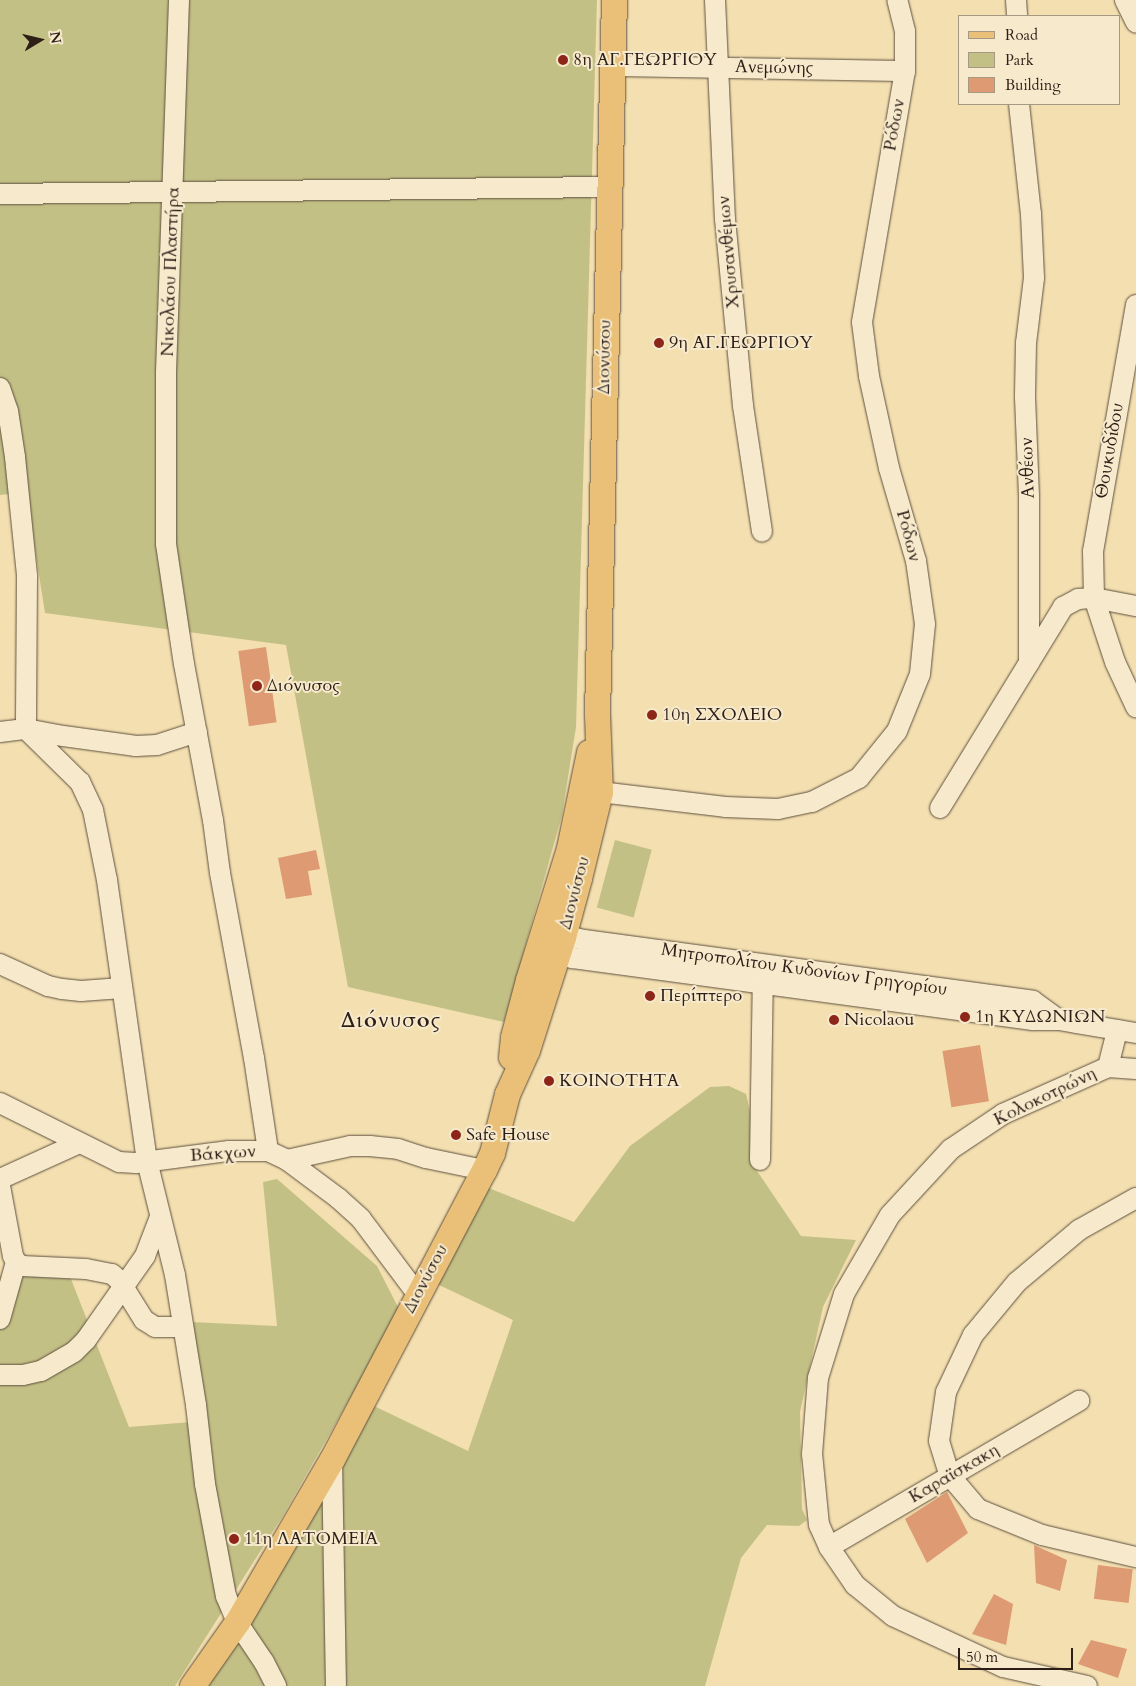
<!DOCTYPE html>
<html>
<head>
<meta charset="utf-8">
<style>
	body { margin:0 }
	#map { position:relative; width:1136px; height:1686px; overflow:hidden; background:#f3dfb0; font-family:Cardo,serif }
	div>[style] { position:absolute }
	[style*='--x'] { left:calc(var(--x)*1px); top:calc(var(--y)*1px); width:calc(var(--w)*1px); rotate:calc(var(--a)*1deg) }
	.green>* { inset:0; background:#c3c086; transform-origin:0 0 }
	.building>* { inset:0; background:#de9b73; transform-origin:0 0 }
	.roads { filter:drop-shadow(0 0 1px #5e4f3e) drop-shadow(0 0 1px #5e4f3e) }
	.minor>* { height:20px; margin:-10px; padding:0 10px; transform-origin:10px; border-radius:10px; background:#f7eacc }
	.major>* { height:25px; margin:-12.5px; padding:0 12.5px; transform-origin:12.5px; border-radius:12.5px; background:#eac078 }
	.dots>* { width:14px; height:14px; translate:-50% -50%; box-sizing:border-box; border:2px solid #f7eacc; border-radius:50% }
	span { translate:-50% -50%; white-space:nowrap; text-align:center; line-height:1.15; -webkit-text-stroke:4px #f7eacc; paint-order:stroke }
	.poi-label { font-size:18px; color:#2d1f18 }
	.left { translate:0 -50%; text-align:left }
	.street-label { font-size:18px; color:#2d1f18 }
	.district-label { font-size:22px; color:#2d1f18; font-weight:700; letter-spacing:1px }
	.legend { position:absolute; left:958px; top:15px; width:162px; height:90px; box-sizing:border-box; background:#f7eacc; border:1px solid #a69984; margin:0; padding:6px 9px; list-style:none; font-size:15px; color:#2d1f18 }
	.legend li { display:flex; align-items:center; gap:10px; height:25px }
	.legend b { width:25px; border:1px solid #a69984 }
	.north { position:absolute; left:15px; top:15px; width:50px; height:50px; -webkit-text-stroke:4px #f7eacc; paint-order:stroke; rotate:81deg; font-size:14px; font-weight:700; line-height:20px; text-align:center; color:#2d1f18 }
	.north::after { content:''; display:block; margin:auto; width:18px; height:22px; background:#2d1f18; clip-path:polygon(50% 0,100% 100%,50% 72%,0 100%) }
	.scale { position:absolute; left:958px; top:1648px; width:115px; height:22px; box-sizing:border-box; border:2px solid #2d1f18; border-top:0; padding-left:6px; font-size:15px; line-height:18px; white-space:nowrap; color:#2d1f18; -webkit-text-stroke:4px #f7eacc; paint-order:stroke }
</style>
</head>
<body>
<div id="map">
	<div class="green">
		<div style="clip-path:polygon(0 0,597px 0,576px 727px,562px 815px,504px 1022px,348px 987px,286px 645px,45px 613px,26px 492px,0 495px)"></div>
		<div style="left:615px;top:840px;width:38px;height:70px;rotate:15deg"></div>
		<div style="clip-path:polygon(729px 1086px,746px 1094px,754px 1128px,753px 1165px,801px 1236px,856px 1240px,823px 1307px,800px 1412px,802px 1509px,807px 1520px,799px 1526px,767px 1525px,741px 1558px,705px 1686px,207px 1686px,374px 1406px,468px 1451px,513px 1320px,437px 1284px,486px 1187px,574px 1222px,630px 1146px,710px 1087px)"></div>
		<div style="clip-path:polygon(277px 1179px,377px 1266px,400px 1311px,282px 1517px,175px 1686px,0 1686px,0 1276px,69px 1274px,129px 1427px,191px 1422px,190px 1322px,277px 1326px,263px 1182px)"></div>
	</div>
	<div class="building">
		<div style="left:266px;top:647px;width:76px;height:28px;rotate:82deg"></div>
		<div style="clip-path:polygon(316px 850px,320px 869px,308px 871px,312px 895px,286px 899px,278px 858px)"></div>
		<div style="left:980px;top:1045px;width:57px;height:38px;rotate:81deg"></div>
		<div style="clip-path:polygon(947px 1492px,968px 1533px,927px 1563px,905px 1519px)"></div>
		<div style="clip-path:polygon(1034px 1545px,1067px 1560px,1060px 1591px,1036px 1583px)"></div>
		<div style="left:1098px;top:1565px;width:35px;height:34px;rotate:7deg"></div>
		<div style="clip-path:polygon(994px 1594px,1013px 1604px,1006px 1645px,972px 1634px)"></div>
		<div style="clip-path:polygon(1091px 1640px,1127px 1649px,1118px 1678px,1078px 1664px)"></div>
	</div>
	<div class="roads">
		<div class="minor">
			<div style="--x:179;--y:0;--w:373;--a:92"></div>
			<div style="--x:166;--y:373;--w:171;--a:90"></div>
			<div style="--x:166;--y:544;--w:121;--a:81.5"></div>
			<div style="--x:184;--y:664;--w:159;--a:79.5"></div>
			<div style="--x:213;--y:820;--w:53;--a:82.5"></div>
			<div style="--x:220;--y:873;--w:188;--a:79.6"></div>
			<div style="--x:254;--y:1058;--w:94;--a:81.4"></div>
			<div style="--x:715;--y:0;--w:219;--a:87.4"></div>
			<div style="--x:725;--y:219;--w:188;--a:84.5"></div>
			<div style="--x:743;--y:406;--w:127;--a:81.4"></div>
			<div style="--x:1016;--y:0;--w:16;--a:86"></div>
			<div style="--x:1125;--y:0;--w:25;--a:64"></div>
			<div style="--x:613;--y:66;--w:292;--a:1"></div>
			<div style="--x:1019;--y:104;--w:111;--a:83.8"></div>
			<div style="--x:1031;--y:214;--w:64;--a:87.3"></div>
			<div style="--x:1034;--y:278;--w:65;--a:97"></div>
			<div style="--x:1026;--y:343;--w:54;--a:91.1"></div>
			<div style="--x:1025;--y:397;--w:99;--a:87.7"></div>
			<div style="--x:1029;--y:496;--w:167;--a:90"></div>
			<div style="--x:0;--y:194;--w:610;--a:-0.66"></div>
			<div style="--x:1136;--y:305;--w:250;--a:99.9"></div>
			<div style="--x:1093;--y:551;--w:47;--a:88.8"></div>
			<div style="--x:1094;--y:598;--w:67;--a:71.8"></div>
			<div style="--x:1115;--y:662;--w:50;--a:65"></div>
			<div style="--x:0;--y:388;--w:24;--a:71"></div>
			<div style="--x:8;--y:411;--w:47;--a:81.3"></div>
			<div style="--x:15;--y:457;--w:120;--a:84.2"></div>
			<div style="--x:27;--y:576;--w:153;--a:90.4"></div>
			<div style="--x:26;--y:729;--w:76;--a:44.5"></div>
			<div style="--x:80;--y:782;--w:31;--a:65"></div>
			<div style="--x:93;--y:810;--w:71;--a:78.7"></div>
			<div style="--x:107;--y:880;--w:284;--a:81.9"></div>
			<div style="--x:147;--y:1161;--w:117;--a:76.2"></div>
			<div style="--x:175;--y:1275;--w:132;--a:80.8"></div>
			<div style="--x:196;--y:1405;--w:80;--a:83.5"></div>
			<div style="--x:205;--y:1484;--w:114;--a:79.4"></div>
			<div style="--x:226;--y:1596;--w:28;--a:67"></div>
			<div style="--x:237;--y:1622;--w:48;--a:56"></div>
			<div style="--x:264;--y:1662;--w:27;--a:63"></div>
			<div style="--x:0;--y:732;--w:26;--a:-7"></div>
			<div style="--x:26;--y:729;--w:31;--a:11"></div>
			<div style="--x:56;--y:735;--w:81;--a:7.8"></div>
			<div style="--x:136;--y:746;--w:21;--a:-3"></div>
			<div style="--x:157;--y:745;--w:42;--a:-18"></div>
			<div style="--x:587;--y:792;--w:13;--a:0"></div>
			<div style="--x:600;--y:792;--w:126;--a:6.8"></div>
			<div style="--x:725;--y:807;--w:53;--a:2.2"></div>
			<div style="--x:778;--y:809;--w:35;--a:-12"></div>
			<div style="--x:812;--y:802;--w:53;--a:-27.1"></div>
			<div style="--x:859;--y:778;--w:60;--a:-51"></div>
			<div style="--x:897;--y:731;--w:61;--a:-68"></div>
			<div style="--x:920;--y:674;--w:50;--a:-84.3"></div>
			<div style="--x:925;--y:624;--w:64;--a:-98.1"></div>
			<div style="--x:916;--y:561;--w:97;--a:-106.2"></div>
			<div style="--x:889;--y:468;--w:94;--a:-102.3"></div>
			<div style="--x:869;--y:376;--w:54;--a:-97.4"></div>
			<div style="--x:862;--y:322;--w:255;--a:-80.3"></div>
			<div style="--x:905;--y:71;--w:40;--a:-90"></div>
			<div style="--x:905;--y:31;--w:32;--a:-104"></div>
			<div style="--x:940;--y:808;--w:236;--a:-58.5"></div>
			<div style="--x:1063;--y:607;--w:17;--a:-28"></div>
			<div style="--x:1078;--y:599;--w:16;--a:-4"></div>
			<div style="--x:1094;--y:598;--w:43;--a:10.8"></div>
			<div style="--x:549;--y:932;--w:36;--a:13"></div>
			<div style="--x:584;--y:940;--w:453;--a:7.7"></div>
			<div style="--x:1033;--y:1001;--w:32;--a:36"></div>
			<div style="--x:544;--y:951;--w:30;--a:14"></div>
			<div style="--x:573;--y:958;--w:464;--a:7.7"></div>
			<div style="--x:1033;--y:1020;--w:26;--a:0"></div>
			<div style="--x:1059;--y:1020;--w:78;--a:9.6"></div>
			<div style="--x:0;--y:964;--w:53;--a:24.6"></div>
			<div style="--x:48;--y:986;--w:14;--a:12"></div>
			<div style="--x:62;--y:989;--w:19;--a:6"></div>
			<div style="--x:81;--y:991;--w:41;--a:-4.2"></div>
			<div style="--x:1108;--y:1067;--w:38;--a:-76"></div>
			<div style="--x:0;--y:1103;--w:133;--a:26.4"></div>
			<div style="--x:119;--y:1162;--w:17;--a:3"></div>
			<div style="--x:136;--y:1163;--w:94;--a:-7.4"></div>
			<div style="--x:229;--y:1151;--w:39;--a:0"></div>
			<div style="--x:268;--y:1151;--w:21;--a:25"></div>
			<div style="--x:287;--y:1160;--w:64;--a:36.7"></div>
			<div style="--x:338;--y:1198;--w:31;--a:42"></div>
			<div style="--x:361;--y:1219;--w:95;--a:53.1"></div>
			<div style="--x:287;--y:1160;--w:65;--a:-12.5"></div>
			<div style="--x:350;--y:1146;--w:20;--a:0"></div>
			<div style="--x:370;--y:1146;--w:28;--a:6"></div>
			<div style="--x:398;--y:1149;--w:29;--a:18"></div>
			<div style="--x:426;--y:1158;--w:59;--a:11.7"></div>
			<div style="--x:760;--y:1160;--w:188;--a:-89.1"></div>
			<div style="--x:0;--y:1179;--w:85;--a:-24.4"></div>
			<div style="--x:0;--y:1186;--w:71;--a:79.5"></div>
			<div style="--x:13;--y:1256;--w:7;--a:63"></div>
			<div style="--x:16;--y:1262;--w:7;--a:34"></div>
			<div style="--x:22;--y:1266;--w:64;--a:2.7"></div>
			<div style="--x:86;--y:1269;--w:26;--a:11"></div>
			<div style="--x:112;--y:1274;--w:9;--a:41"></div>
			<div style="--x:119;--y:1280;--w:47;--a:58"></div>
			<div style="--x:144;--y:1320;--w:13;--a:32"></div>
			<div style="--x:155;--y:1327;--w:27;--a:0"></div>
			<div style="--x:1136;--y:1198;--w:65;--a:150.7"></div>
			<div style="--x:1079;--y:1230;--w:81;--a:140"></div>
			<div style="--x:1017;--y:1282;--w:69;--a:129.7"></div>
			<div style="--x:973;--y:1335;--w:63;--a:115.3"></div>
			<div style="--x:946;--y:1392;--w:49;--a:98.1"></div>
			<div style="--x:939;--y:1441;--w:37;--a:73"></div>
			<div style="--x:950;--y:1476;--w:43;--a:49.7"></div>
			<div style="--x:978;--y:1509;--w:69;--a:22.1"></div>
			<div style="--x:1042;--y:1535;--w:97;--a:13.2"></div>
			<div style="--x:0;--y:1319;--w:59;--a:-74.3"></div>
			<div style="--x:0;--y:1375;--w:23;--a:0"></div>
			<div style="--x:23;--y:1375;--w:18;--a:-13"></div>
			<div style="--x:41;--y:1371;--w:38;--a:-30"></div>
			<div style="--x:74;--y:1352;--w:17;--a:-45"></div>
			<div style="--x:86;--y:1340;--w:103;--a:-54.9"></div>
			<div style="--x:145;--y:1256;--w:42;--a:-69"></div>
			<div style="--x:332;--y:1459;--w:227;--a:89"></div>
			<div style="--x:829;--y:1547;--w:290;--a:-30.3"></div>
			<div style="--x:1087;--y:1686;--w:86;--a:-167.3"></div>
			<div style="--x:1003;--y:1667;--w:121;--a:-155.1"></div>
			<div style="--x:893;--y:1616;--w:49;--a:-140.8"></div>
			<div style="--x:855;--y:1585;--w:46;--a:-124.4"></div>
			<div style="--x:829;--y:1547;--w:24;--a:-114"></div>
			<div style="--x:819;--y:1525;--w:71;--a:-95.6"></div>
			<div style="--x:812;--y:1454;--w:76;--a:-85.5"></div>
			<div style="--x:818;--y:1378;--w:88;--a:-72.8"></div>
			<div style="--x:844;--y:1294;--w:91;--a:-59.8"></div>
			<div style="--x:890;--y:1215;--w:90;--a:-47.3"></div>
			<div style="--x:951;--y:1149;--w:63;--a:-33.9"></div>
			<div style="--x:1003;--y:1114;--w:115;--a:-24.1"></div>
			<div style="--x:1108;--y:1067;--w:28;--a:4"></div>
		</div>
		<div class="major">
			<div style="--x:511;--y:1057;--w:20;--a:-84"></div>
			<div style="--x:513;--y:1037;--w:59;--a:-75.3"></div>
			<div style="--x:528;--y:980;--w:138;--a:-72.7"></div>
			<div style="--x:569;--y:848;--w:98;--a:-78.2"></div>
			<div style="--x:192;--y:1686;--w:78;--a:-54.9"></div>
			<div style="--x:237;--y:1622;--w:189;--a:-59.8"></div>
			<div style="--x:332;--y:1459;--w:327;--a:-62.3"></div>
			<div style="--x:484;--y:1170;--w:19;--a:-65"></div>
			<div style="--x:492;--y:1153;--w:61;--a:-75.7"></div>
			<div style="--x:507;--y:1094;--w:48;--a:-65.6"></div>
			<div style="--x:527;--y:1050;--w:119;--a:-72.3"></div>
			<div style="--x:563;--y:937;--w:61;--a:-74.8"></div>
			<div style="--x:579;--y:878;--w:89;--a:-76.3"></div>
			<div style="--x:600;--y:792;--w:78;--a:-92.2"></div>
			<div style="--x:597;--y:714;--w:714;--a:-88.64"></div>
		</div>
	</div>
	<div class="dots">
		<div style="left:563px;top:60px;background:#8f2418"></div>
		<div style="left:659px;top:343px;background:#8f2418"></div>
		<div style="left:257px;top:686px;background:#8f2418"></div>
		<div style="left:652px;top:715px;background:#8f2418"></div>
		<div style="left:650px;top:996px;background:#8f2418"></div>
		<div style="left:965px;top:1017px;background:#8f2418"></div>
		<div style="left:834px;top:1020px;background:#8f2418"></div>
		<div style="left:549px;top:1081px;background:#8f2418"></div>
		<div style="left:456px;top:1135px;background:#8f2418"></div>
		<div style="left:234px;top:1539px;background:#8f2418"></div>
	</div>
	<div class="poi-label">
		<span class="left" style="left:573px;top:60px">8η ΑΓ.ΓΕΩΡΓΙΟΥ</span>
		<span class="left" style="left:669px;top:343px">9η ΑΓ.ΓΕΩΡΓΙΟΥ</span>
		<span class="left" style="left:267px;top:686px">Διόνυσος</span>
		<span class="left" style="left:662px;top:715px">10η ΣΧΟΛΕΙΟ</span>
		<span class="left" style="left:660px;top:996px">Περίπτερο</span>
		<span class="left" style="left:975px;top:1017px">1η ΚΥΔΩΝΙΩΝ</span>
		<span class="left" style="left:844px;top:1020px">Nicolaou</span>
		<span class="left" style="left:559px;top:1081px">ΚΟΙΝΟΤΗΤΑ</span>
		<span class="left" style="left:466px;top:1135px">Safe House</span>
		<span class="left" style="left:244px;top:1539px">11η ΛΑΤΟΜΕΙΑ</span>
	</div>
	<div class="street-label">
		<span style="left:774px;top:68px;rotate:1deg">Ανεμώνης</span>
		<span style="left:895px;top:125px;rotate:-80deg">Ρόδων</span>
		<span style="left:729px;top:252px;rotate:-95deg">Χρυσανθέμων</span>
		<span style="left:171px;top:272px;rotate:-88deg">Νικολάου Πλαστήρα</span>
		<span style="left:605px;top:357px;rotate:-89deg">Διονύσου</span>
		<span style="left:1110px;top:451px;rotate:-80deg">Θουκυδίδου</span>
		<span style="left:1028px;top:468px;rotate:-92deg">Ανθέων</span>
		<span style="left:908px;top:536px;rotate:75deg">Ρόδων</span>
		<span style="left:575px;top:893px;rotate:-75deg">Διονύσου</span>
		<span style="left:804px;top:970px;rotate:8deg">Μητροπολίτου Κυδονίων Γρηγορίου</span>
		<span style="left:1045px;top:1097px;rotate:-26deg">Κολοκοτρώνη</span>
		<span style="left:223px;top:1154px;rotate:-4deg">Βάκχων</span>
		<span style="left:426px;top:1279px;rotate:-62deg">Διονύσου</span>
		<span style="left:954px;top:1474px;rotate:-30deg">Καραϊσκακη</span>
	</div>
	<div class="district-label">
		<span style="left:391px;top:1021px">Διόνυσος</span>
	</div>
	<ul class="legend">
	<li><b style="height:6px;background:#eac078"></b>Road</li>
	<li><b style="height:14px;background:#c3c086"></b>Park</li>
	<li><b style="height:14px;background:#de9b73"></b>Building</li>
	</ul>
	<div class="north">N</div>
	<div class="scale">50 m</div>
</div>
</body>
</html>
